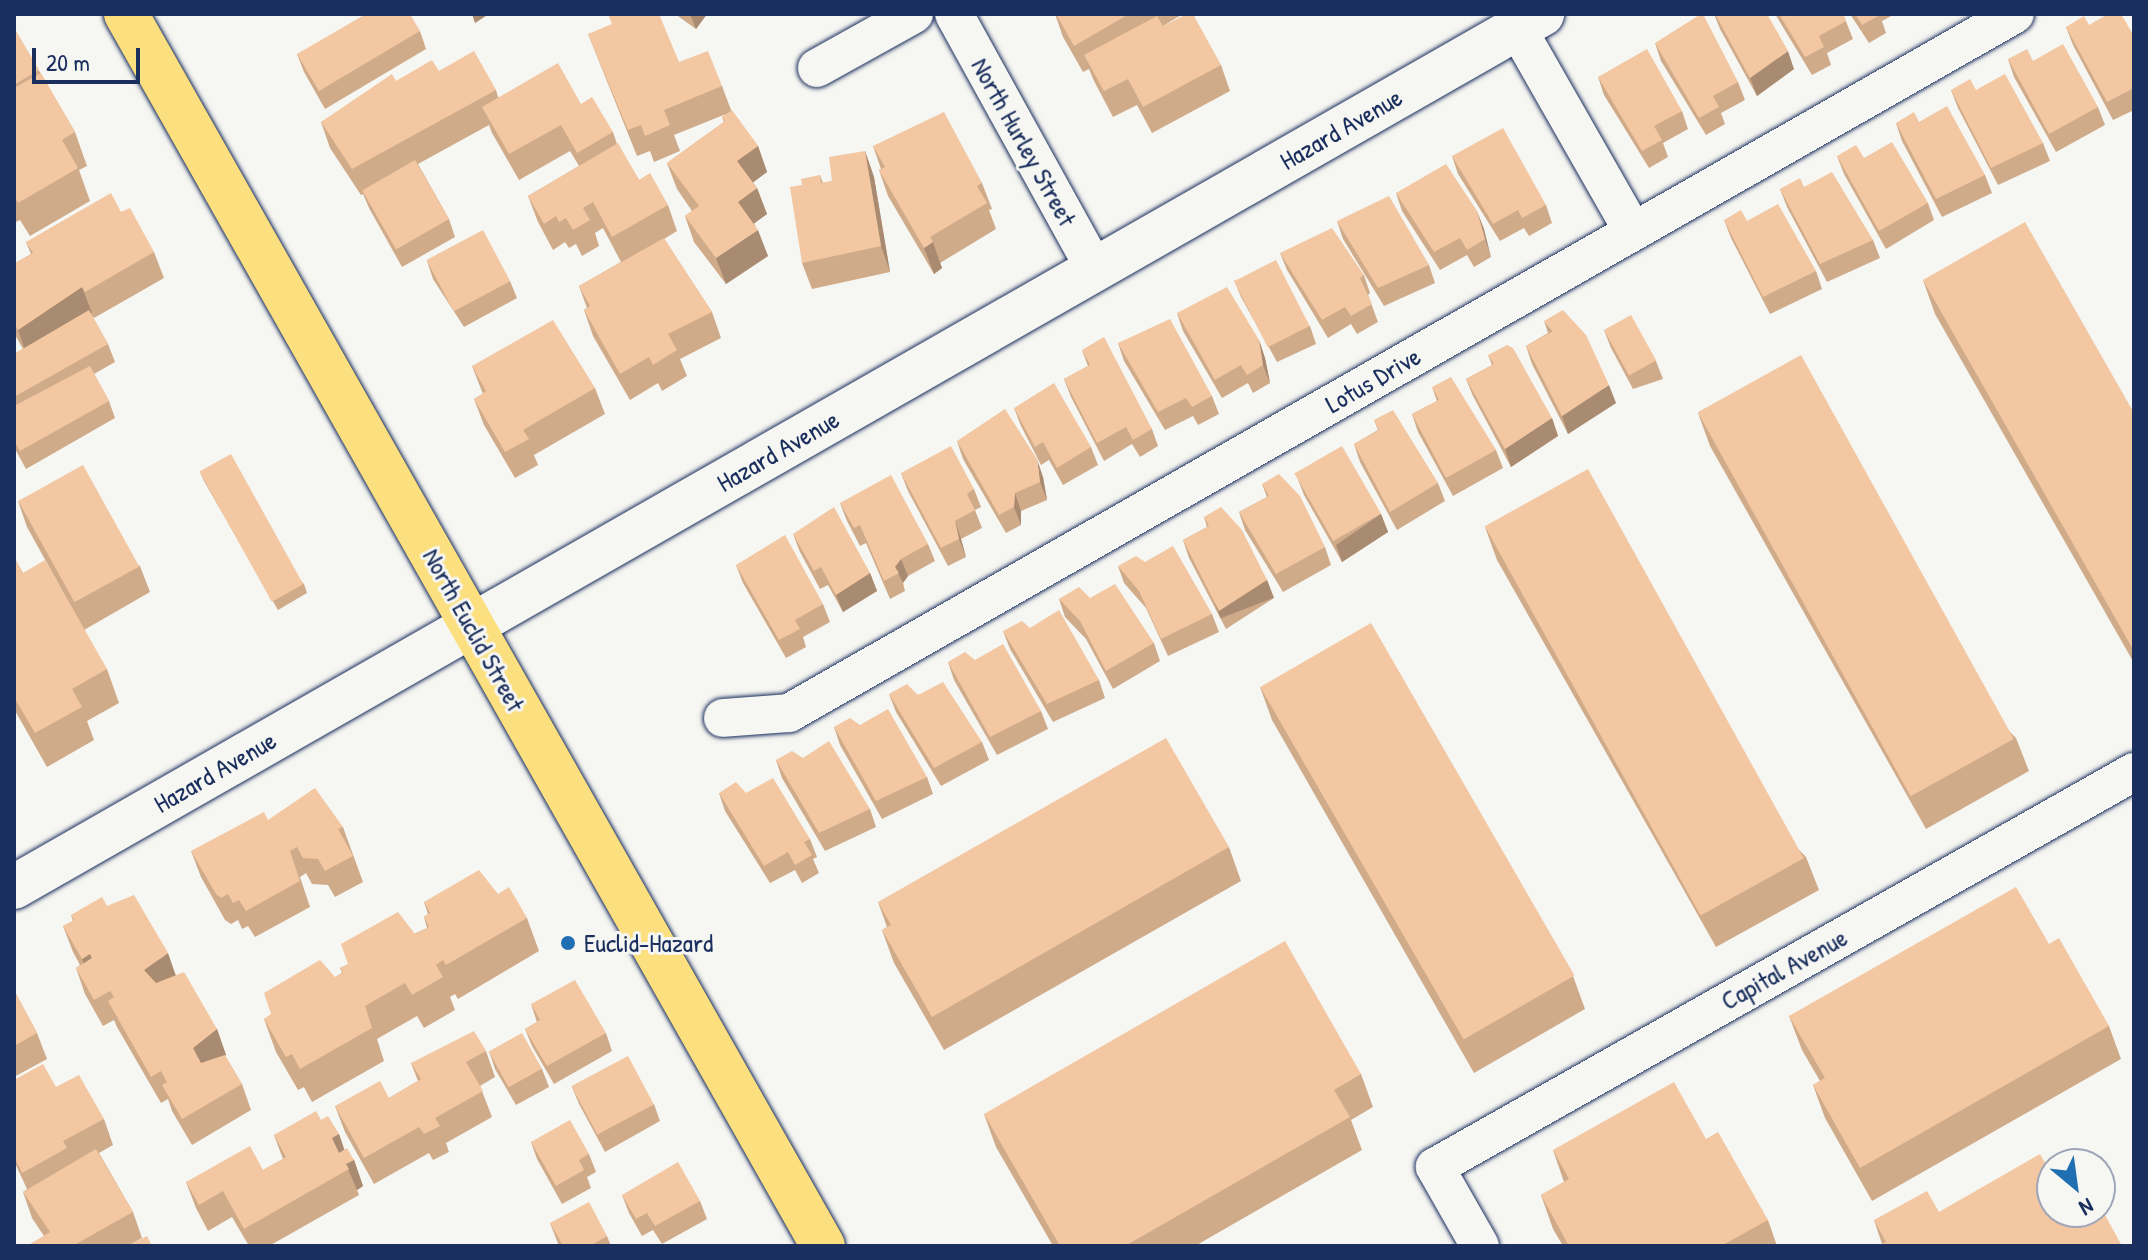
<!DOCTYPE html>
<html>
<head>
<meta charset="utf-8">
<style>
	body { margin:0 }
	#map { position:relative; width:2148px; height:1260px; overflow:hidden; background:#f6f6f2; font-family:"Patrick Hand",sans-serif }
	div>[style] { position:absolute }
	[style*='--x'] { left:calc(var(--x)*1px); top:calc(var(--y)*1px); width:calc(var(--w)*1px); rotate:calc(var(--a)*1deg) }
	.roads { filter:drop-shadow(0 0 2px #1b2f5e) drop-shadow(0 0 2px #1b2f5e) }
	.street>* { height:38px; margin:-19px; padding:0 19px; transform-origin:19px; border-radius:19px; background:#f6f6f2 }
	.secondary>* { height:44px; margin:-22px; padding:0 22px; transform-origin:22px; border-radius:22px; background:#f6f6f2 }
	.primary>* { height:44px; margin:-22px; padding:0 22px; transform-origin:22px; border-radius:22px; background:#fce080 }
	.wall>* { inset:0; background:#d0ab8a }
	.shaded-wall>* { inset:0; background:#a98b71; transform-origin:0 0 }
	.building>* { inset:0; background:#f2c7a1; transform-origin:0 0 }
	.dots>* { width:22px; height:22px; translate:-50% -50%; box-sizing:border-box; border:4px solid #f6f6f2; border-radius:50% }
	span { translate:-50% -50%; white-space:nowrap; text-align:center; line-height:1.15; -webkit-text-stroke:6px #f6f6f2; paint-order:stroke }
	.street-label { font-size:26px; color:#1b2f5e }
	.poi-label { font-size:26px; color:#1b2f5e }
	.left { translate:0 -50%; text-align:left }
	.frame { position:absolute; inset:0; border:16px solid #1b2f5e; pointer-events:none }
	.north { position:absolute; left:2036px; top:1148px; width:80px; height:80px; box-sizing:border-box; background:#f6f6f2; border:2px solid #9ea6b7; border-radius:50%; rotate:151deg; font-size:22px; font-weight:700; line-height:32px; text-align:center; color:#1b2f5e }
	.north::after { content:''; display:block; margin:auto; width:28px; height:36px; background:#1f6fb2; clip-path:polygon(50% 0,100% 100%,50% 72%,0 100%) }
	.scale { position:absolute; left:32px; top:48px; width:108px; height:36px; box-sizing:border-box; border:4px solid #1b2f5e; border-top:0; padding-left:10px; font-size:24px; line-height:28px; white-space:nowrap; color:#1b2f5e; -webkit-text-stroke:6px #f6f6f2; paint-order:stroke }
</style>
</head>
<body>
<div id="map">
	<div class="roads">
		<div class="street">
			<div style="--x:954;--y:14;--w:291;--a:61.1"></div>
			<div style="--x:1517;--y:28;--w:234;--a:60.3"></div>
			<div style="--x:817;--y:68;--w:111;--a:-29.1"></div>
			<div style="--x:723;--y:718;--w:66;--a:-4.3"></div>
			<div style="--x:789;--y:713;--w:1411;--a:-29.69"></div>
			<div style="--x:1480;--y:1246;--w:91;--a:-119.7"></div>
			<div style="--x:1435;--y:1167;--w:803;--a:-29.47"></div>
		</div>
		<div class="secondary">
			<div style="--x:14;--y:887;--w:1760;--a:-29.74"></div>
		</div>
		<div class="primary">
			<div style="--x:126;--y:14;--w:1415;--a:60.5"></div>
		</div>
	</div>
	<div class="wall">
		<div style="clip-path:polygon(675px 14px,707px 14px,696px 29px)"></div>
		<div style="clip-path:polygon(1055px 14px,1183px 14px,1163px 26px,1221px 65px,1230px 91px,1152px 133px,1137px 105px,1113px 117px,1094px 81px,1089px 69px,1083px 72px,1063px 37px)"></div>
		<div style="clip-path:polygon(1714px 14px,1794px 69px,1757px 96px,1720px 29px)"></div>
		<div style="clip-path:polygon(1775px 14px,1843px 14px,1853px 39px,1827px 53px,1831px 65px,1812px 75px)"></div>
		<div style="clip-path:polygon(1850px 14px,1895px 14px,1882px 21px,1886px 33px,1869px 43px)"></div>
		<div style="clip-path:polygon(2089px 25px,2134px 36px,2134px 110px,2113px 120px,2073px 45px,2066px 27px)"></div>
		<div style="clip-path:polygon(14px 28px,75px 132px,87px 166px,79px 170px,90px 201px,30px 236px,20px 220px,14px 223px)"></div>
		<div style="clip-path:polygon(420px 31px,426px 49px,325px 109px,304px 72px,297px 54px)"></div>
		<div style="clip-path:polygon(588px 34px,679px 62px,722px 86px,731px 110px,758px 146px,767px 172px,753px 182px,757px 188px,767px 214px,754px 223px,768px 256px,726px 284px,694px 242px,685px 216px,692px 211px,677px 189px,667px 163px,724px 122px,722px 117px,726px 114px,674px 135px,680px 151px,654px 162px,650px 151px,637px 156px)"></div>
		<div style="clip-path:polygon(1655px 43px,1738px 82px,1745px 100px,1721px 113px,1725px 124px,1706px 135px,1661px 61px)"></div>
		<div style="clip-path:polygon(2008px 59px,2033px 61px,2098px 107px,2105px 125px,2056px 152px,2014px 77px)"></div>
		<div style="clip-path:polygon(439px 71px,496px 90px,498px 97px,581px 104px,613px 132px,617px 144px,639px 180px,668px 205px,677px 231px,664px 239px,712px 312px,721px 338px,680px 359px,687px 376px,662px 391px,658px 383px,630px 400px,593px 336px,584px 310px,587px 308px,579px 286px,621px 262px,603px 228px,595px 233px,599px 246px,582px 256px,576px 244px,569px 248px,565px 242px,553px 250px,538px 222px,528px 196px,579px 166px,570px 151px,519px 180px,492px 133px,489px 125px,418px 164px,449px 219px,455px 237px,402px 267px,369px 208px,363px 194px,361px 195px,330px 148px,321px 122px,396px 81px)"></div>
		<div style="clip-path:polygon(1598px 77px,1682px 111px,1688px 129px,1663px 143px,1668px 157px,1649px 168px,1604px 95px)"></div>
		<div style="clip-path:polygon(1951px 90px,1976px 90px,2043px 143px,2050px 161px,1998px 185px,1958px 108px)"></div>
		<div style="clip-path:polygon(1919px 122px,1985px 175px,1992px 193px,1942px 217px,1902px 141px,1896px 123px)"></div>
		<div style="clip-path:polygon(873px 146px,982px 183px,992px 209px,989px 210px,996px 229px,940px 263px,942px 268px,934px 274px,888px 196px,879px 170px,881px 169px)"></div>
		<div style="clip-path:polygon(865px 151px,874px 177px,890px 272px,812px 289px,802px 263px,802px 185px,820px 175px,823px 183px,832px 181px)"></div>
		<div style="clip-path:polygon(1452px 156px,1546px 205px,1552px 223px,1529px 236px,1524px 228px,1500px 241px,1458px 174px)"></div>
		<div style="clip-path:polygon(1837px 156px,1864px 158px,1928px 203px,1934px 220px,1886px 249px,1844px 174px)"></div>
		<div style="clip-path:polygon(1804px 187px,1873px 240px,1880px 258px,1827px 282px,1787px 207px,1780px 189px)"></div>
		<div style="clip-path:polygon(1396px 193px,1477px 211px,1491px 257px,1474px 267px,1467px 255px,1440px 270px,1402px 211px)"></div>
		<div style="clip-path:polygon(121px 212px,154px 252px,164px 278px,94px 318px,91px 314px,108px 344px,115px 362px,94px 374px,109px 401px,115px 418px,26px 469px,14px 447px,14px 354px,23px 349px,14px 333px,14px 264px,31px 254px,26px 242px)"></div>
		<div style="clip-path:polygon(1724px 220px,1747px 221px,1816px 271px,1822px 289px,1770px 314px,1731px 238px)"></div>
		<div style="clip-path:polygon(1337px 221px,1429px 265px,1435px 283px,1384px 306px,1343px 239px)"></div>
		<div style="clip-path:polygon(1280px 253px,1364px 275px,1370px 293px,1368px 295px,1378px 322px,1357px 334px,1351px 324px,1328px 338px,1287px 270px)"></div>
		<div style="clip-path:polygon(427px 261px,510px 281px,517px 298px,464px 327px,433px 279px)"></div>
		<div style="clip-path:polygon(1234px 280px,1310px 326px,1316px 344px,1277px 362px,1241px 297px)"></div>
		<div style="clip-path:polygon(1923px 280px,2134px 413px,2134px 663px,1935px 314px)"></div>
		<div style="clip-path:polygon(1177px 313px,1259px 340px,1265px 358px,1270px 383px,1253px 393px,1248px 383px,1222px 398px,1183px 331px)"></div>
		<div style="clip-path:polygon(1544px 321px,1616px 403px,1568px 434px,1532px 364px,1526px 346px,1548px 333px)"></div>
		<div style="clip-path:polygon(1604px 330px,1656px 361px,1663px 379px,1633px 389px,1611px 348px)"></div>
		<div style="clip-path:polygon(1118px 343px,1212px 396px,1219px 414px,1198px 425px,1193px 416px,1165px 430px,1124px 361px)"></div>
		<div style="clip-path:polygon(1082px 350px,1152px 429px,1158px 446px,1140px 457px,1132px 444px,1104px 461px,1071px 397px,1064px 379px,1088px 366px)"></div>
		<div style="clip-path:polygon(1488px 355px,1552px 418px,1558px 436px,1511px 467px,1473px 396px,1466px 379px,1492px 365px)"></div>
		<div style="clip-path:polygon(472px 366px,595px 388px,605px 414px,534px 455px,538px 465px,515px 478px,484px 425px,474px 399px,483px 394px)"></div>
		<div style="clip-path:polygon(1432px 387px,1496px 450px,1503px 468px,1453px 496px,1418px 432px,1412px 414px,1437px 401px)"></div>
		<div style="clip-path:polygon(1014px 408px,1091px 447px,1098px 465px,1063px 485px,1049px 460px,1041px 465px,1021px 426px)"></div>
		<div style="clip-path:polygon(1698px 413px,2016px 738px,2029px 771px,1926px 829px,1710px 446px)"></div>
		<div style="clip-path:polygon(1374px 420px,1438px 483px,1445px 501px,1397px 530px,1360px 462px,1354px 444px,1378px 430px)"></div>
		<div style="clip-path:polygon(957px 441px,1043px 477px,1047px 500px,1021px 511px,1021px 525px,1006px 533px,963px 459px)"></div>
		<div style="clip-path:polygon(200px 472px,304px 584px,307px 593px,278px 610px,204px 481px)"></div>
		<div style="clip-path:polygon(901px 473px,974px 489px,981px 507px,975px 510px,982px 528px,961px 539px,966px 557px,948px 566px,908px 491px)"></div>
		<div style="clip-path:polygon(1297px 477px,1381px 514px,1388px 532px,1342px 562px,1304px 495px)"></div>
		<div style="clip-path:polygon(1262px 484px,1325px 547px,1331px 565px,1283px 592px,1245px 530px,1239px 512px,1267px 497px)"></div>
		<div style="clip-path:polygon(18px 501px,140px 566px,150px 592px,84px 630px,27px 527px)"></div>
		<div style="clip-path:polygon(840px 503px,928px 544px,935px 561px,908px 576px,903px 583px,905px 591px,890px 599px,866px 543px,860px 546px,847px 521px)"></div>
		<div style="clip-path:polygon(1204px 517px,1267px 580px,1274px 598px,1226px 629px,1189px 558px,1183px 540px,1207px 527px)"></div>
		<div style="clip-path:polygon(1485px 527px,1806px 857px,1819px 890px,1716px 947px,1497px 560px)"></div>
		<div style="clip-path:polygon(793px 534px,870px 573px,877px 591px,843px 612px,828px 585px,820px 589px,800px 552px)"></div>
		<div style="clip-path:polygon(14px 557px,23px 573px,107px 669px,119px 703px,87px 721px,94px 740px,47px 767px,14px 709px)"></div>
		<div style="clip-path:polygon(736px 565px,823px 604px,830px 622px,803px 637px,806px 647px,786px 658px,743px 583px)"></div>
		<div style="clip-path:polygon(1118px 566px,1212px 614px,1219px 632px,1168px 656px,1146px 608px,1124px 583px)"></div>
		<div style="clip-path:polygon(1090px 598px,1154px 643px,1160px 661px,1113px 689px,1086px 639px,1065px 617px,1059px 599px)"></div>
		<div style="clip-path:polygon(1030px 628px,1099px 680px,1105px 698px,1053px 722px,1010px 649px,1003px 631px)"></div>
		<div style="clip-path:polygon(948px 662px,1041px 711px,1048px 729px,997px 755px,954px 680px)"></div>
		<div style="clip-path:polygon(1260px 687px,1573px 976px,1585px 1009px,1474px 1073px,1272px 720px)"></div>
		<div style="clip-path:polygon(889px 694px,918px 695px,982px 742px,989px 760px,941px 786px,896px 712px)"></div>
		<div style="clip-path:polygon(860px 725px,927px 777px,933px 794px,882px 819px,840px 745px,834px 727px)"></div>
		<div style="clip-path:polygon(803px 758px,870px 809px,876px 827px,825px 851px,782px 778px,776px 760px)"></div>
		<div style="clip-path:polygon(719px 793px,746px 793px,810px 839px,817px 857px,813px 859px,819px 873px,802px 883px,795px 870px,770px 883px,725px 811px)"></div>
		<div style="clip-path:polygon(343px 827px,363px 882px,335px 897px,328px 885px,312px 884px,306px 873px,300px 877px,310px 907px,255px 937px,248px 926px,242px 929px,238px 920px,231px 924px,225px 920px,201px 877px,191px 851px)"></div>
		<div style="clip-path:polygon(1229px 847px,1241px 881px,944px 1050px,894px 963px,882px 930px,887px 927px,878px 902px)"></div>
		<div style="clip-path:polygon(498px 894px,527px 918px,539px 951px,458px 999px,455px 994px,450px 997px,455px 1010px,424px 1028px,417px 1016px,377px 1039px,384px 1061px,312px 1102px,304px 1087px,298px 1090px,276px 1052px,264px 1019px,342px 973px,340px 968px,427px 928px,424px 917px,428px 914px,424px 902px)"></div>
		<div style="clip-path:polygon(107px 906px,176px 975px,217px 1029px,226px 1055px,225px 1056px,242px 1084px,251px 1110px,192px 1145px,172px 1111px,168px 1099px,161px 1103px,117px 1027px,114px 1020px,103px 1026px,85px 994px,76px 968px,80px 965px,73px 952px,63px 926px,73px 921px,71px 915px)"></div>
		<div style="clip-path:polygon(2049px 944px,2109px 1026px,2121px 1059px,1872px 1201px,1825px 1118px,1813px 1085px,1820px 1081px,1802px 1050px,1789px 1016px)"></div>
		<div style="clip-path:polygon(14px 990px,37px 1033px,47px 1059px,14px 1077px)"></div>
		<div style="clip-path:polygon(531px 1004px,606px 1033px,612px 1051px,554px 1084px,532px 1046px,525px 1029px,537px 1022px)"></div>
		<div style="clip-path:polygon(486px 1051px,495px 1077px,480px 1086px,492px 1117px,446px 1143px,449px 1152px,433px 1160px,429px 1153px,374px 1184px,345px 1132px,335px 1106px,389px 1098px,418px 1081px,411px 1063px)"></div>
		<div style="clip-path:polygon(489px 1051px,542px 1069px,549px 1087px,516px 1105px,495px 1069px)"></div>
		<div style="clip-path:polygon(1361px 1074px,1373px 1107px,1351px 1120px,1362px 1150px,1195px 1246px,1053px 1246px,996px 1147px,984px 1114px)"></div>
		<div style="clip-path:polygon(14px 1080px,56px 1087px,104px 1119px,113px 1145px,99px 1153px,133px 1212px,142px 1238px,128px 1246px,31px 1246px,44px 1236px,32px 1218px,23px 1192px,27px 1189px,14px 1161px)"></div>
		<div style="clip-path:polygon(572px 1087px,654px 1104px,660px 1121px,605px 1152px,579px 1104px)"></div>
		<div style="clip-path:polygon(321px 1120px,339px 1134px,344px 1150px,354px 1160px,363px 1186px,357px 1190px,359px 1195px,269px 1246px,249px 1246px,232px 1217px,208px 1231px,196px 1208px,186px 1182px,263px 1170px,283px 1159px,274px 1135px)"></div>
		<div style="clip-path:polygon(1706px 1139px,1768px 1220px,1777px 1246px,1563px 1246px,1553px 1229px,1541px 1195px,1564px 1182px,1553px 1150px)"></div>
		<div style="clip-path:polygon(531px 1142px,589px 1154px,596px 1172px,587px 1177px,591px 1188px,562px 1204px,537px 1159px)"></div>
		<div style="clip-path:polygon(622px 1195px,700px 1201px,707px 1219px,662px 1244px,653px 1230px,642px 1236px,629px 1213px)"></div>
		<div style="clip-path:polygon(1939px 1212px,2052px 1212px,1882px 1244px,1874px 1220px)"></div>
		<div style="clip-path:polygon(550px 1223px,607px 1236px,611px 1246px,559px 1246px)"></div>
	</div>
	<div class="shaded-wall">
		<div style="clip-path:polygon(472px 14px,489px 14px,475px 23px)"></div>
		<div style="clip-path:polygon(690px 14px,707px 14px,696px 29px)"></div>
		<div style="clip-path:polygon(1788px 51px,1794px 69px,1757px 96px,1750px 78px)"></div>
		<div style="clip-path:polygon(758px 146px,767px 172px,747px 187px,737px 161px)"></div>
		<div style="clip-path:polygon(865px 151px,874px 177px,890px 272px,881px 246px)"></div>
		<div style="clip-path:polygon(757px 188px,767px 214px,748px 228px,738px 202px)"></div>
		<div style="clip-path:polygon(1477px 211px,1484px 229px,1491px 257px,1485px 239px)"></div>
		<div style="clip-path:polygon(758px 230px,768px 256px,726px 284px,716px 258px)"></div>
		<div style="clip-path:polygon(933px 242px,942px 268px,934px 274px,924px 248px)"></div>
		<div style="clip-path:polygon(82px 287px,92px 313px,27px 356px,18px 330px)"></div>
		<div style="clip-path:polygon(1259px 340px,1265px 358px,1270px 383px,1263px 365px)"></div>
		<div style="clip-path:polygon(1609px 385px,1616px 403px,1568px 434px,1562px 416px)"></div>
		<div style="clip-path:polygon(1552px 418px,1558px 436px,1511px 467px,1505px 449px)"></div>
		<div style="clip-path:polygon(1037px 459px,1043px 477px,1047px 500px,1040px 482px)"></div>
		<div style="clip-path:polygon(1015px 493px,1021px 511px,1021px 525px,1014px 507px)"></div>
		<div style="clip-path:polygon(1381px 514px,1388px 532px,1342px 562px,1336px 545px)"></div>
		<div style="clip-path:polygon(955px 521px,961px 539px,966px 557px,959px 539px)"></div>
		<div style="clip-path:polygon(901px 559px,908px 576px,903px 583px,895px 567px)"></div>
		<div style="clip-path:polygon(870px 573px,877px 591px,843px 612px,836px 595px)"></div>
		<div style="left:1267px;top:580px;width:19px;height:57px;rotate:69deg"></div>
		<div style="clip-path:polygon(168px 953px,177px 979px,154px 996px,144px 970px)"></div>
		<div style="clip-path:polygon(90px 954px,99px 980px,92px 985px,82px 959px)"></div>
		<div style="clip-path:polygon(217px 1029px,226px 1055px,203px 1074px,193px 1048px)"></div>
		<div style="left:339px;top:1134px;width:28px;height:8px;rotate:71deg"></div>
		<div style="clip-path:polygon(354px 1160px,363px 1186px,357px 1190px,346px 1164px)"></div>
	</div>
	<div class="building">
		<div style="clip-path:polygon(366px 14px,410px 14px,420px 31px,319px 91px,297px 54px)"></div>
		<div style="clip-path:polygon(608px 14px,659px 14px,679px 62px,708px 51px,722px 86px,664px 110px,670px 125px,645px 136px,641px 125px,628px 130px,588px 34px,612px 24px)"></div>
		<div style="clip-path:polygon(1056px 14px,1129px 14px,1074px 46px)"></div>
		<div style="clip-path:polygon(1187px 14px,1193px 14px,1221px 65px,1143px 107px,1128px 79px,1104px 91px,1084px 55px,1157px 16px,1163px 26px)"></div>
		<div style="clip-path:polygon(1701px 14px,1703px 14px,1738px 82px,1713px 96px,1719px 107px,1699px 118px,1655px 43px)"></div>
		<div style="clip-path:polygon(1715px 14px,1767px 14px,1788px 51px,1750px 78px)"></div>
		<div style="clip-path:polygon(1779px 14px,1843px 14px,1846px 21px,1819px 36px,1824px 47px,1805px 57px)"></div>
		<div style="clip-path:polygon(1855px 14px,1879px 14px,1880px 15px,1862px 25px)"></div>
		<div style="clip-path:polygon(2108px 14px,2121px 14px,2134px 36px,2134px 88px,2107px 102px,2066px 27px,2084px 16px,2089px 25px)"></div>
		<div style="clip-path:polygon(14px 28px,39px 70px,14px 85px)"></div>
		<div style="clip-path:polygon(2063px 44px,2098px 107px,2049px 134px,2008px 59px,2027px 49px,2033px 61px)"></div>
		<div style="clip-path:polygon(1647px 49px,1682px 111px,1654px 126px,1662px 140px,1642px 151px,1598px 77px)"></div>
		<div style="clip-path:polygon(474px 51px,496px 90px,352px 169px,321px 122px,392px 74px,396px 81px,432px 60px,439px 71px)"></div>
		<div style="clip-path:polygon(558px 63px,581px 104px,592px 97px,613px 132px,577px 153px,561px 125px,509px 154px,482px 107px)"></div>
		<div style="clip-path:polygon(41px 73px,75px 132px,62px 140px,78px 168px,18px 203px,14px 196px,14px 88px)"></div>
		<div style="clip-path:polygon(2005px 74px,2043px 143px,1991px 168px,1951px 90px,1970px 79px,1976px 90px)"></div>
		<div style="clip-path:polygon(1947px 106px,1985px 175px,1936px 199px,1896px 123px,1914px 112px,1919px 122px)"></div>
		<div style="clip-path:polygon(732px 110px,758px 146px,737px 161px,757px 188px,738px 202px,758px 230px,716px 258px,685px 216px,699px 206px,667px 163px,725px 121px,722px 117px)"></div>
		<div style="clip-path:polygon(944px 112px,982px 183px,977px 186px,987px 203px,930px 237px,933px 242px,924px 248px,879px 170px,885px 167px,873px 146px)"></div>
		<div style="clip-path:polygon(1503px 128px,1546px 205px,1522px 218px,1518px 210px,1493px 224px,1452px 156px)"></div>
		<div style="clip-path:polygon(1892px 142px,1928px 203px,1879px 231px,1837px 156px,1856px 145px,1864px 158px)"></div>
		<div style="clip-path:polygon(618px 143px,639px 180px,650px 173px,668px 205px,612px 237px,593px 202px,583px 208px,590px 220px,573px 230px,566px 218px,559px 222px,556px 216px,544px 224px,528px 196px)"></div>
		<div style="clip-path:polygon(865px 151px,881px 246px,802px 263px,790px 187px,802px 185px,801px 179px,820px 175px,821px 183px,832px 181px,829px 157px)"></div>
		<div style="left:415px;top:160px;width:68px;height:61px;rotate:60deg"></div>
		<div style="clip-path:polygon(1446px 164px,1477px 211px,1485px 239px,1467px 250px,1460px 238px,1434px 252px,1396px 193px)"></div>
		<div style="clip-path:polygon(1832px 172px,1873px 240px,1820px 264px,1780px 189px,1800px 178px,1804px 187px)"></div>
		<div style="clip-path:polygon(111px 193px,121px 212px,130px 208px,154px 252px,85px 292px,82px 287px,18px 330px,14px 324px,14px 264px,33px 253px,26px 242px)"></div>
		<div style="clip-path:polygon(1389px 196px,1429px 265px,1378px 288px,1337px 221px)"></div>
		<div style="clip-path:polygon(1778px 204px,1816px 271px,1763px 297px,1724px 220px,1741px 210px,1747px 221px)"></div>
		<div style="clip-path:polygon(2025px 222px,2134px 413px,2134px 651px,1923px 280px)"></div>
		<div style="clip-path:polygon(1332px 228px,1364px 275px,1360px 278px,1372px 304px,1351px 316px,1345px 307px,1322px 320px,1280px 253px)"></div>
		<div style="left:483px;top:230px;width:58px;height:64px;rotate:62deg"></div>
		<div style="clip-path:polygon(664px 238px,712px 312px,668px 334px,677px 350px,653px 365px,649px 357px,620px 374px,584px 310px,590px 306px,579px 286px)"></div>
		<div style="left:1276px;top:260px;width:74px;height:47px;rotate:63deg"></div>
		<div style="clip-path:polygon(1227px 287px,1259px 340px,1263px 365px,1247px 375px,1241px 365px,1215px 380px,1177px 313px)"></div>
		<div style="clip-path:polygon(89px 310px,108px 344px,14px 397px,14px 354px)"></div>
		<div style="clip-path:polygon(1563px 310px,1586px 335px,1609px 385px,1562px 416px,1526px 346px,1553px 331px,1544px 321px)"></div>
		<div style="left:1631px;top:315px;width:52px;height:31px;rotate:61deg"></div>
		<div style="clip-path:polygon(1170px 319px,1212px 396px,1192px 407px,1186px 398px,1158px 412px,1118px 343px)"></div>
		<div style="clip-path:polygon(553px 320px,595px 388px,523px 430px,529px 439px,505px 452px,474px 399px,486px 391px,472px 366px)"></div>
		<div style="clip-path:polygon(1104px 337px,1152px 429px,1133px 440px,1126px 427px,1097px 443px,1064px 379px,1090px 365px,1082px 350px)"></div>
		<div style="clip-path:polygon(1507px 345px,1513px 348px,1552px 418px,1505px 449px,1466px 379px,1494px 364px,1488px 355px)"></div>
		<div style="left:1801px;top:355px;width:439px;height:118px;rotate:61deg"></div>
		<div style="clip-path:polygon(90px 366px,109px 401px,20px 451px,14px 441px,14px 406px)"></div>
		<div style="clip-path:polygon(1451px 377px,1496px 450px,1446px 478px,1412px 414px,1439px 400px,1432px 387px)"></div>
		<div style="clip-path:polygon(1054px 383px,1091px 447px,1057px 468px,1043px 442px,1035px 447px,1014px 408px)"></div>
		<div style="clip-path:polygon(1005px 409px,1037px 459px,1040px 482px,1015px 493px,1014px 507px,999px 515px,957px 441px)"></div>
		<div style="clip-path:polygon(1393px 410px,1438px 483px,1390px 512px,1354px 444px,1379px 430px,1374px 420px)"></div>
		<div style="clip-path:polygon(951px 446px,974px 489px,967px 494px,975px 510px,955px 521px,959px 539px,941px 548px,901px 473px)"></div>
		<div style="left:1342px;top:446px;width:78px;height:55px;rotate:60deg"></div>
		<div style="left:231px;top:454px;width:149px;height:36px;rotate:61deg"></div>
		<div style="left:83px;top:465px;width:116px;height:74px;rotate:61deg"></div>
		<div style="left:1588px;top:469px;width:445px;height:118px;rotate:61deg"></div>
		<div style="clip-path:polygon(1279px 474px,1300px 496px,1325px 547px,1276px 574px,1239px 512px,1269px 496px,1262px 484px)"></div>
		<div style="clip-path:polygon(891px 475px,928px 544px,901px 559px,895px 567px,899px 573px,884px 581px,860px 525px,854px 528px,840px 503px)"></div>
		<div style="clip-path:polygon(834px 507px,870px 573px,836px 595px,821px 567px,814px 571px,793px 534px)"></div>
		<div style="clip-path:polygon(1221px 507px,1242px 530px,1267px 580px,1219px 611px,1183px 540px,1209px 526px,1204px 517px)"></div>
		<div style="clip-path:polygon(785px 535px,823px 604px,795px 620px,800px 629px,779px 640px,736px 565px)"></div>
		<div style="clip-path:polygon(1173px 546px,1212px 614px,1161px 639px,1139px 591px,1118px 566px,1136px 556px,1145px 562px)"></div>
		<div style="clip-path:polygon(14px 557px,23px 573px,45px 560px,107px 669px,72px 689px,82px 707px,35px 733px,14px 697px)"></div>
		<div style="clip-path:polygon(1115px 584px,1154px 643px,1106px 671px,1080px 621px,1059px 599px,1079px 587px,1090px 598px)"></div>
		<div style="clip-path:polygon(1059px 610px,1099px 680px,1047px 704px,1003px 631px,1022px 621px,1030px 628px)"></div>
		<div style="left:1371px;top:623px;width:407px;height:128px;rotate:60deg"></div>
		<div style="clip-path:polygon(1003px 644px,1041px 711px,990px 737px,948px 662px,965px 652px,975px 660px)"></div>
		<div style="clip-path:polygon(943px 682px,982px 742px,934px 768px,889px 694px,907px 684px,918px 695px)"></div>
		<div style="clip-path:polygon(888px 709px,927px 777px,876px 801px,834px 727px,850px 718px,860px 725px)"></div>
		<div style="clip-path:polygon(1166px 738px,1229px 847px,932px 1017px,882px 930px,891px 925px,878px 902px)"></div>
		<div style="clip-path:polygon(829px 741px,870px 809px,819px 833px,776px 760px,792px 751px,803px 758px)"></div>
		<div style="clip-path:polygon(773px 778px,810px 839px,804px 842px,812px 855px,795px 865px,788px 852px,764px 866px,719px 793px,736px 782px,746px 793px)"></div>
		<div style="clip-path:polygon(315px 788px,343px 827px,338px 829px,353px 856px,325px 871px,318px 859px,303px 858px,297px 847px,290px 851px,300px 881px,246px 911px,239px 900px,233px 903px,228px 894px,221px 898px,216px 894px,191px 851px,264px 812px,268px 820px)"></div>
		<div style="clip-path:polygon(479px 870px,498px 894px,509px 887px,527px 918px,446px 965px,443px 960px,436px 965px,443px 977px,412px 995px,405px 983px,365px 1006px,372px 1028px,300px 1069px,292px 1054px,286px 1057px,264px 1019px,271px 1014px,264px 993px,320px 960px,335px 977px,343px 973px,340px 968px,348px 964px,341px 944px,398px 912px,415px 934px,429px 927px,424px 917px,430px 913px,424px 902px)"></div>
		<div style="clip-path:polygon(2016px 887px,2049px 944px,2059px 938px,2109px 1026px,1860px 1168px,1813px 1085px,1825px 1078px,1789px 1016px)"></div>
		<div style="clip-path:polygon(134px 895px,168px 953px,144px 970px,156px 983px,184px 972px,217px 1029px,193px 1048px,201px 1063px,225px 1055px,242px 1084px,182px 1119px,162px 1085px,167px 1082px,161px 1071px,151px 1077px,108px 1001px,114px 997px,110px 991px,94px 1000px,76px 968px,92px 958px,90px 954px,82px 959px,63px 926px,74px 920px,71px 915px,102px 897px,107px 906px)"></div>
		<div style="clip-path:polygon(1285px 941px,1361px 1074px,1334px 1090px,1350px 1117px,1125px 1246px,1060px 1246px,984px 1114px)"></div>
		<div style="clip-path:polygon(575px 980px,606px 1033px,547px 1066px,525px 1029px,540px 1020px,531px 1004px)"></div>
		<div style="clip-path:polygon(14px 990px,37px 1033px,14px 1046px)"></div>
		<div style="clip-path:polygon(474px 1031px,486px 1051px,466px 1062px,483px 1091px,435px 1118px,440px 1126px,424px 1134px,419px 1127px,364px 1158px,335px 1106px,380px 1081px,389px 1098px,421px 1079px,411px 1063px)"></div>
		<div style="left:522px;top:1033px;width:41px;height:38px;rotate:61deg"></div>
		<div style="left:628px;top:1056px;width:55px;height:64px;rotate:62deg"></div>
		<div style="clip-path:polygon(43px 1064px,56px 1087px,79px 1075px,104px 1119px,63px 1141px,67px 1148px,22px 1173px,14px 1156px,14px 1080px)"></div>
		<div style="clip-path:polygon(1674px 1082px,1706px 1139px,1718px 1132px,1768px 1220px,1721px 1246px,1569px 1246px,1541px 1195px,1569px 1179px,1553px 1150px)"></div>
		<div style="clip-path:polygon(316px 1111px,321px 1120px,328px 1116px,339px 1134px,332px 1138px,339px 1153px,347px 1148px,354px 1160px,346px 1164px,349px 1169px,244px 1229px,223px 1191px,199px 1205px,186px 1182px,250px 1146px,263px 1170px,286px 1157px,274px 1135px)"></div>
		<div style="clip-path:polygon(570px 1120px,589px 1154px,579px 1160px,584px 1170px,556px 1186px,531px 1142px)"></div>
		<div style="clip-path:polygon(96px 1149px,133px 1212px,76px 1244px,77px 1246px,32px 1246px,30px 1244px,50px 1232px,23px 1192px)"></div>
		<div style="clip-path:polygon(2040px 1154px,2052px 1175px,2052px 1212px,2100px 1212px,2100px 1206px,2122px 1246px,1878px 1246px,1886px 1242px,1874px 1220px,1927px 1191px,1939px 1212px)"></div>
		<div style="clip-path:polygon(678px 1162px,700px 1201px,655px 1226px,647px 1213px,636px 1219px,622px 1195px)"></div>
		<div style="clip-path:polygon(589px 1202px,607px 1236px,590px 1246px,563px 1246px,550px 1223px)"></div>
		<div style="clip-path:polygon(147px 1236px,152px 1246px,128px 1246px)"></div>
	</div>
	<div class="dots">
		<div style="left:568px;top:943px;background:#1f6fb2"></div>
	</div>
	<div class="street-label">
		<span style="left:1341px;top:129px;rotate:-30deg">Hazard Avenue</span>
		<span style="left:1024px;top:142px;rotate:61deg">North Hurley Street</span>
		<span style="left:1373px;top:380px;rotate:-30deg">Lotus Drive</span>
		<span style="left:778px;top:451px;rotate:-30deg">Hazard Avenue</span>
		<span style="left:474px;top:630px;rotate:61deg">North Euclid Street</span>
		<span style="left:215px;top:772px;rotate:-30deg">Hazard Avenue</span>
		<span style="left:1784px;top:969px;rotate:-29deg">Capital Avenue</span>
	</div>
	<div class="poi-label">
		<span class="left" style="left:584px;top:943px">Euclid-Hazard</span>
	</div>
	<div class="frame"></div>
	<div class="north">N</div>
	<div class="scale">20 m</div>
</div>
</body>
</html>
